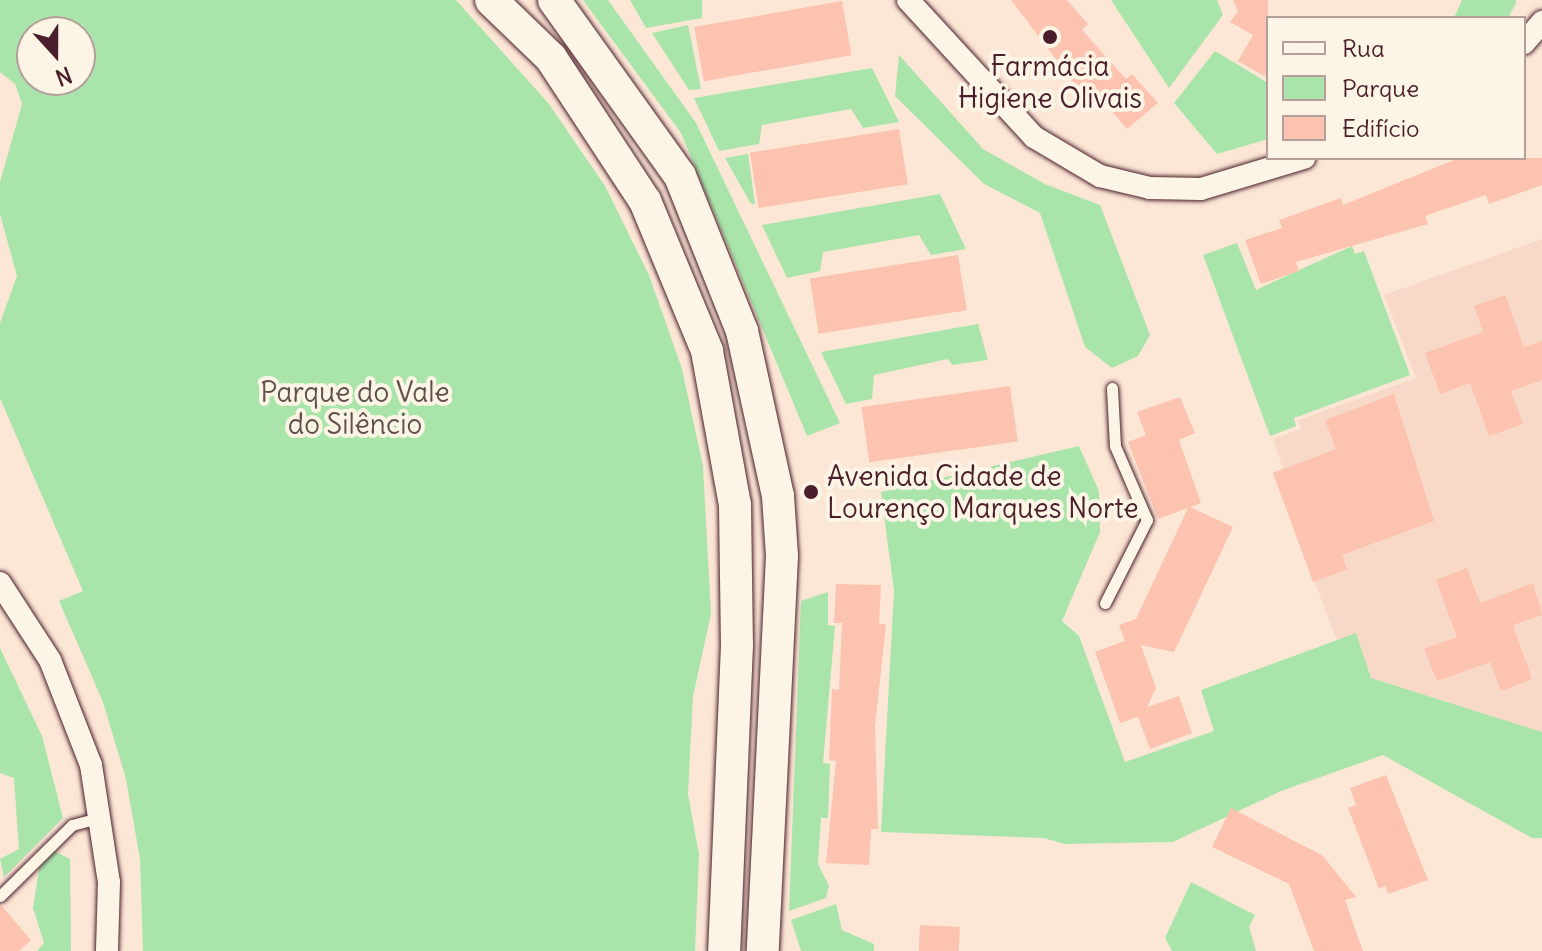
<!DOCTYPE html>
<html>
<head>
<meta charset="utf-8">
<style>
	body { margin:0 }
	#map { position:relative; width:1542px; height:951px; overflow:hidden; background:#fce6d5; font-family:Delius,sans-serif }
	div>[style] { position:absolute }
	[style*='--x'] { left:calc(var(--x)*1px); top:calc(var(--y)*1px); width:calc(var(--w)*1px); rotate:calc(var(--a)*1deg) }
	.built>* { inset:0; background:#f8d8c7 }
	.green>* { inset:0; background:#a9e5ab }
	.building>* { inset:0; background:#fcc3b1; transform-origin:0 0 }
	.roads { filter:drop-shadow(0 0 2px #4a1f2b) drop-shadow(0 0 2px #4a1f2b) }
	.lane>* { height:11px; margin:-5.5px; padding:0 5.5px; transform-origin:5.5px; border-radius:5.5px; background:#fcf5e5 }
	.street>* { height:22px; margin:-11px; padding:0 11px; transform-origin:11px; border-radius:11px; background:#fcf5e5 }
	.secondary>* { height:32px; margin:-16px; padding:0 16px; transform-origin:16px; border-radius:16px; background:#fcf5e5 }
	.dots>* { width:22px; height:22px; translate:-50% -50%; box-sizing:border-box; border:4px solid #fcf5e5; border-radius:50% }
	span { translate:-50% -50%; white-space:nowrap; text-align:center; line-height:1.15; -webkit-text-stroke:8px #fcf5e5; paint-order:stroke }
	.poi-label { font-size:28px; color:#4a1f2b }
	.left { translate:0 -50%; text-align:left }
	.park-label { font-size:28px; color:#62504b }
	.legend { position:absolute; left:1266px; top:16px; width:260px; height:144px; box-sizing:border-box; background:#fcf5e5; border:2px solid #b59f9b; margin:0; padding:10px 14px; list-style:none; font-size:24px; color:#4a1f2b }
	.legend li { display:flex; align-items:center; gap:16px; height:40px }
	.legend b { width:40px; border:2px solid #b59f9b }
	.north { position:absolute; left:16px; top:16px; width:80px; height:80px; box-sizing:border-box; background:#fcf5e5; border:2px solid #b59f9b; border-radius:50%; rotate:159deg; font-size:22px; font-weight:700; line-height:32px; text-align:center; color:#4a1f2b }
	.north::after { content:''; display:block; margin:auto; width:28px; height:36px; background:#4a1f2b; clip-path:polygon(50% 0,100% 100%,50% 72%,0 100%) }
</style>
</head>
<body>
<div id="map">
	<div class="built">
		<div style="clip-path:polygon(1542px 239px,1542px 732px,1371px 678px,1356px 634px,1337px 640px,1273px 473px,1283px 468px,1273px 439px,1301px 429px,1299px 420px,1416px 378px,1384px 295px)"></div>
	</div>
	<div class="green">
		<div style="clip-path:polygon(evenodd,0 0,456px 0,549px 104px,605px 186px,649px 275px,682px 369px,703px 466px,711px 614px,693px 696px,688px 794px,699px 855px,695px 951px,143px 951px,140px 859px,126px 779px,103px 702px,59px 601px,83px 591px,0 398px,0 323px,17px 276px,0 214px,0 182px,22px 104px,15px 84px,0 72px,0 0,32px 32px,80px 32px,80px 80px,32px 80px,32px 32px)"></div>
		<div style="clip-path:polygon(583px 0,608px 0,696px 123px,840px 423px,807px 436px,681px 133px)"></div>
		<div style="clip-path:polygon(630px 0,702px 0,702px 18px,646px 28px)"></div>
		<div style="clip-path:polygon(1111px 0,1217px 0,1223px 15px,1169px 88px)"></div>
		<div style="clip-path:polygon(1462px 0,1516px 0,1516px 3px,1508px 18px,1454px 18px)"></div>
		<div style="clip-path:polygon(688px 25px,701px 89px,689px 90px,652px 33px)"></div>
		<div style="clip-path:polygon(1215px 51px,1268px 83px,1268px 139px,1217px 154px,1174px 103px)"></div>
		<div style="clip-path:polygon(899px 55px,983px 149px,1045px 184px,1100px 205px,1150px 335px,1138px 356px,1112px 368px,1085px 347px,1040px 213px,984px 184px,895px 96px)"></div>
		<div style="clip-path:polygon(872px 68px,899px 122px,863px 128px,851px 109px,762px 125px,759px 144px,719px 151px,694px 98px)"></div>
		<div style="clip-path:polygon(748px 154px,755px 204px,751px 204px,725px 158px)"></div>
		<div style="clip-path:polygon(940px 194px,966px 249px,931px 255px,919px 235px,823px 252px,820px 271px,787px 278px,762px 225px)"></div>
		<div style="clip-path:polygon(1237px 243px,1256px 290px,1352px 246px,1355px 254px,1364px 251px,1410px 375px,1294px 418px,1296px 426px,1270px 436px,1203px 255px)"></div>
		<div style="clip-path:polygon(978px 324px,988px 360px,952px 365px,948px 359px,874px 375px,872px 399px,846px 404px,821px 352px)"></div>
		<div style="clip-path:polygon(1079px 446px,1099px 491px,1100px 532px,1062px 621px,1079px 636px,1125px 762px,1214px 731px,1201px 690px,1356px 633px,1371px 678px,1542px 732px,1542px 838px,1532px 838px,1383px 755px,1281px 791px,1173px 842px,1064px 844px,1044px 838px,881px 832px,894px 591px,881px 492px)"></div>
		<div style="clip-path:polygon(828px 592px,828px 625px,835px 626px,823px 763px,830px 764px,828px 818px,821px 818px,818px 864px,829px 886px,826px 898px,789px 911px,801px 601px)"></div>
		<div style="clip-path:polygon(0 648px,42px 736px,63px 818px,4px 877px,0 859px,19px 849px,14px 778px,0 773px)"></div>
		<div style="clip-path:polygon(54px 851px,70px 859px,71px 951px,37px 951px,44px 943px,33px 908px,39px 868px)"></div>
		<div style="clip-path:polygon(1191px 882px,1255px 915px,1249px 927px,1256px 951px,1172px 951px,1165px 938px)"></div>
		<div style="clip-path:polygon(836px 904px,842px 930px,874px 944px,874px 951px,801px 951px,791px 920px)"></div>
	</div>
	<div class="building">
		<div style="clip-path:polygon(1011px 0,1067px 0,1088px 24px,1082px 30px,1126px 79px,1132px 74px,1158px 103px,1127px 129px,1101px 99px,1092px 107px)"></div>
		<div style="clip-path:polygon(1233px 0,1268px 0,1268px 78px,1238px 61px,1253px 35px,1230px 22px,1238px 11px)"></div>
		<div style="left:842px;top:1px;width:55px;height:150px;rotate:80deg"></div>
		<div style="left:899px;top:129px;width:56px;height:151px;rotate:81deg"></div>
		<div style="clip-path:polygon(1459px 158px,1542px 158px,1542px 185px,1489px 204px,1486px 195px,1425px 216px,1428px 224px,1296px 262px,1299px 271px,1261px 284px,1245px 240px,1282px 228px,1279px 220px,1341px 198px,1343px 205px)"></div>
		<div style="left:958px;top:255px;width:56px;height:150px;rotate:81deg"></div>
		<div style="clip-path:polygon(1505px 295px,1524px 347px,1542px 341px,1542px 380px,1511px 391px,1523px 424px,1489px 436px,1470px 383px,1440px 394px,1425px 353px,1483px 332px,1474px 306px)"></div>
		<div style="left:1010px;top:386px;width:56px;height:150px;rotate:82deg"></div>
		<div style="clip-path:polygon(1394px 394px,1434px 521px,1342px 555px,1347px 569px,1313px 582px,1273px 473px,1336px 449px,1325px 420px)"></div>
		<div style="clip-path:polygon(1180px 397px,1195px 433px,1179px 440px,1201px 503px,1190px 507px,1233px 527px,1174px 652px,1141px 645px,1156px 688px,1147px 707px,1179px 696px,1192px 733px,1150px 749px,1138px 717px,1120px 723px,1095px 652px,1125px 641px,1119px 625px,1136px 619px,1188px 508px,1158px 519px,1128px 442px,1146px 435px,1137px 412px)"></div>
		<div style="clip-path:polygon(1467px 568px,1480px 603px,1533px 583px,1542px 615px,1513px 625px,1532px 679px,1501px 691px,1490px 662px,1437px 681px,1424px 649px,1457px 637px,1436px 580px)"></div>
		<div style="clip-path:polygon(836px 584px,881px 585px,879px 624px,886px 624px,875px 727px,878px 829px,871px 829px,869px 865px,826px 863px,836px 761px,829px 760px,832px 689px,839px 690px,842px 623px,834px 623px)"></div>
		<div style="clip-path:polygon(1386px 775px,1428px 880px,1388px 894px,1385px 886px,1379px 889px,1348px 808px,1356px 805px,1350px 788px)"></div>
		<div style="clip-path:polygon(1231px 808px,1323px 856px,1356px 897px,1345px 900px,1363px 951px,1314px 951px,1289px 884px,1212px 847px)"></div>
		<div style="clip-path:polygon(0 904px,31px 940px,19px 951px,0 951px)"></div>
		<div style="left:920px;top:925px;width:40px;height:26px;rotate:3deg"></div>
	</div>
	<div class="roads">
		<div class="lane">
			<div style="--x:1105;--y:603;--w:93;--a:-63.2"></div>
			<div style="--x:1147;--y:520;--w:81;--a:-113.4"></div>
			<div style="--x:1115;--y:446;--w:58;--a:-93"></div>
			<div style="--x:0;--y:896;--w:101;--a:-44.6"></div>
			<div style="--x:72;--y:825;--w:30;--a:-15"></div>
		</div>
		<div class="street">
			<div style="--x:908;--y:0;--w:186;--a:47.4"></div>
			<div style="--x:1034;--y:137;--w:77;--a:30.6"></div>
			<div style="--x:1100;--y:176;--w:51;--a:13.5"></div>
			<div style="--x:1150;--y:188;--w:51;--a:1.1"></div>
			<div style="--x:1201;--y:189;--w:108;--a:-16.8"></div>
			<div style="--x:1524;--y:43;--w:28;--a:-49"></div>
			<div style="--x:0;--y:583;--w:92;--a:57"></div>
			<div style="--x:50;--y:660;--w:113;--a:68.7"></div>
			<div style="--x:91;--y:765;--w:118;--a:81.3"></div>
			<div style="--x:109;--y:882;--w:69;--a:91.7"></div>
		</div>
		<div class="secondary">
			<div style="--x:491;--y:0;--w:83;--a:44"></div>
			<div style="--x:551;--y:58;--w:171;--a:56.7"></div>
			<div style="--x:645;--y:201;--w:162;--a:67.5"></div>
			<div style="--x:707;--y:351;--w:157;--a:79.7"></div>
			<div style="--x:735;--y:505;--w:140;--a:89.2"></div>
			<div style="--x:737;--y:645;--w:306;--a:92.4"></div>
			<div style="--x:554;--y:0;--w:216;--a:54.4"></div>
			<div style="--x:680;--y:176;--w:167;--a:68.2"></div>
			<div style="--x:742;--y:331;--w:169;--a:77.7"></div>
			<div style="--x:778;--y:496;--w:60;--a:86.2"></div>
			<div style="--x:782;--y:556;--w:395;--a:92.8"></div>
		</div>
	</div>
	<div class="dots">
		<div style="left:1050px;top:37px;background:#4a1f2b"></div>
		<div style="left:811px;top:492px;background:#4a1f2b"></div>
	</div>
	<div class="poi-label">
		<span style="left:1050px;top:82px">Farmácia<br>Higiene Olivais</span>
		<span class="left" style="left:827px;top:492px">Avenida Cidade de<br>Lourenço Marques Norte</span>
	</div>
	<div class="park-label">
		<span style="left:355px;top:408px">Parque do Vale<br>do Silêncio</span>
	</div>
	<ul class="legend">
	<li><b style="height:10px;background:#fcf5e5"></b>Rua</li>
	<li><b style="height:22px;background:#a9e5ab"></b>Parque</li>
	<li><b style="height:22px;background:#fcc3b1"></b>Edifício</li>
	</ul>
	<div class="north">N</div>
</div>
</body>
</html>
